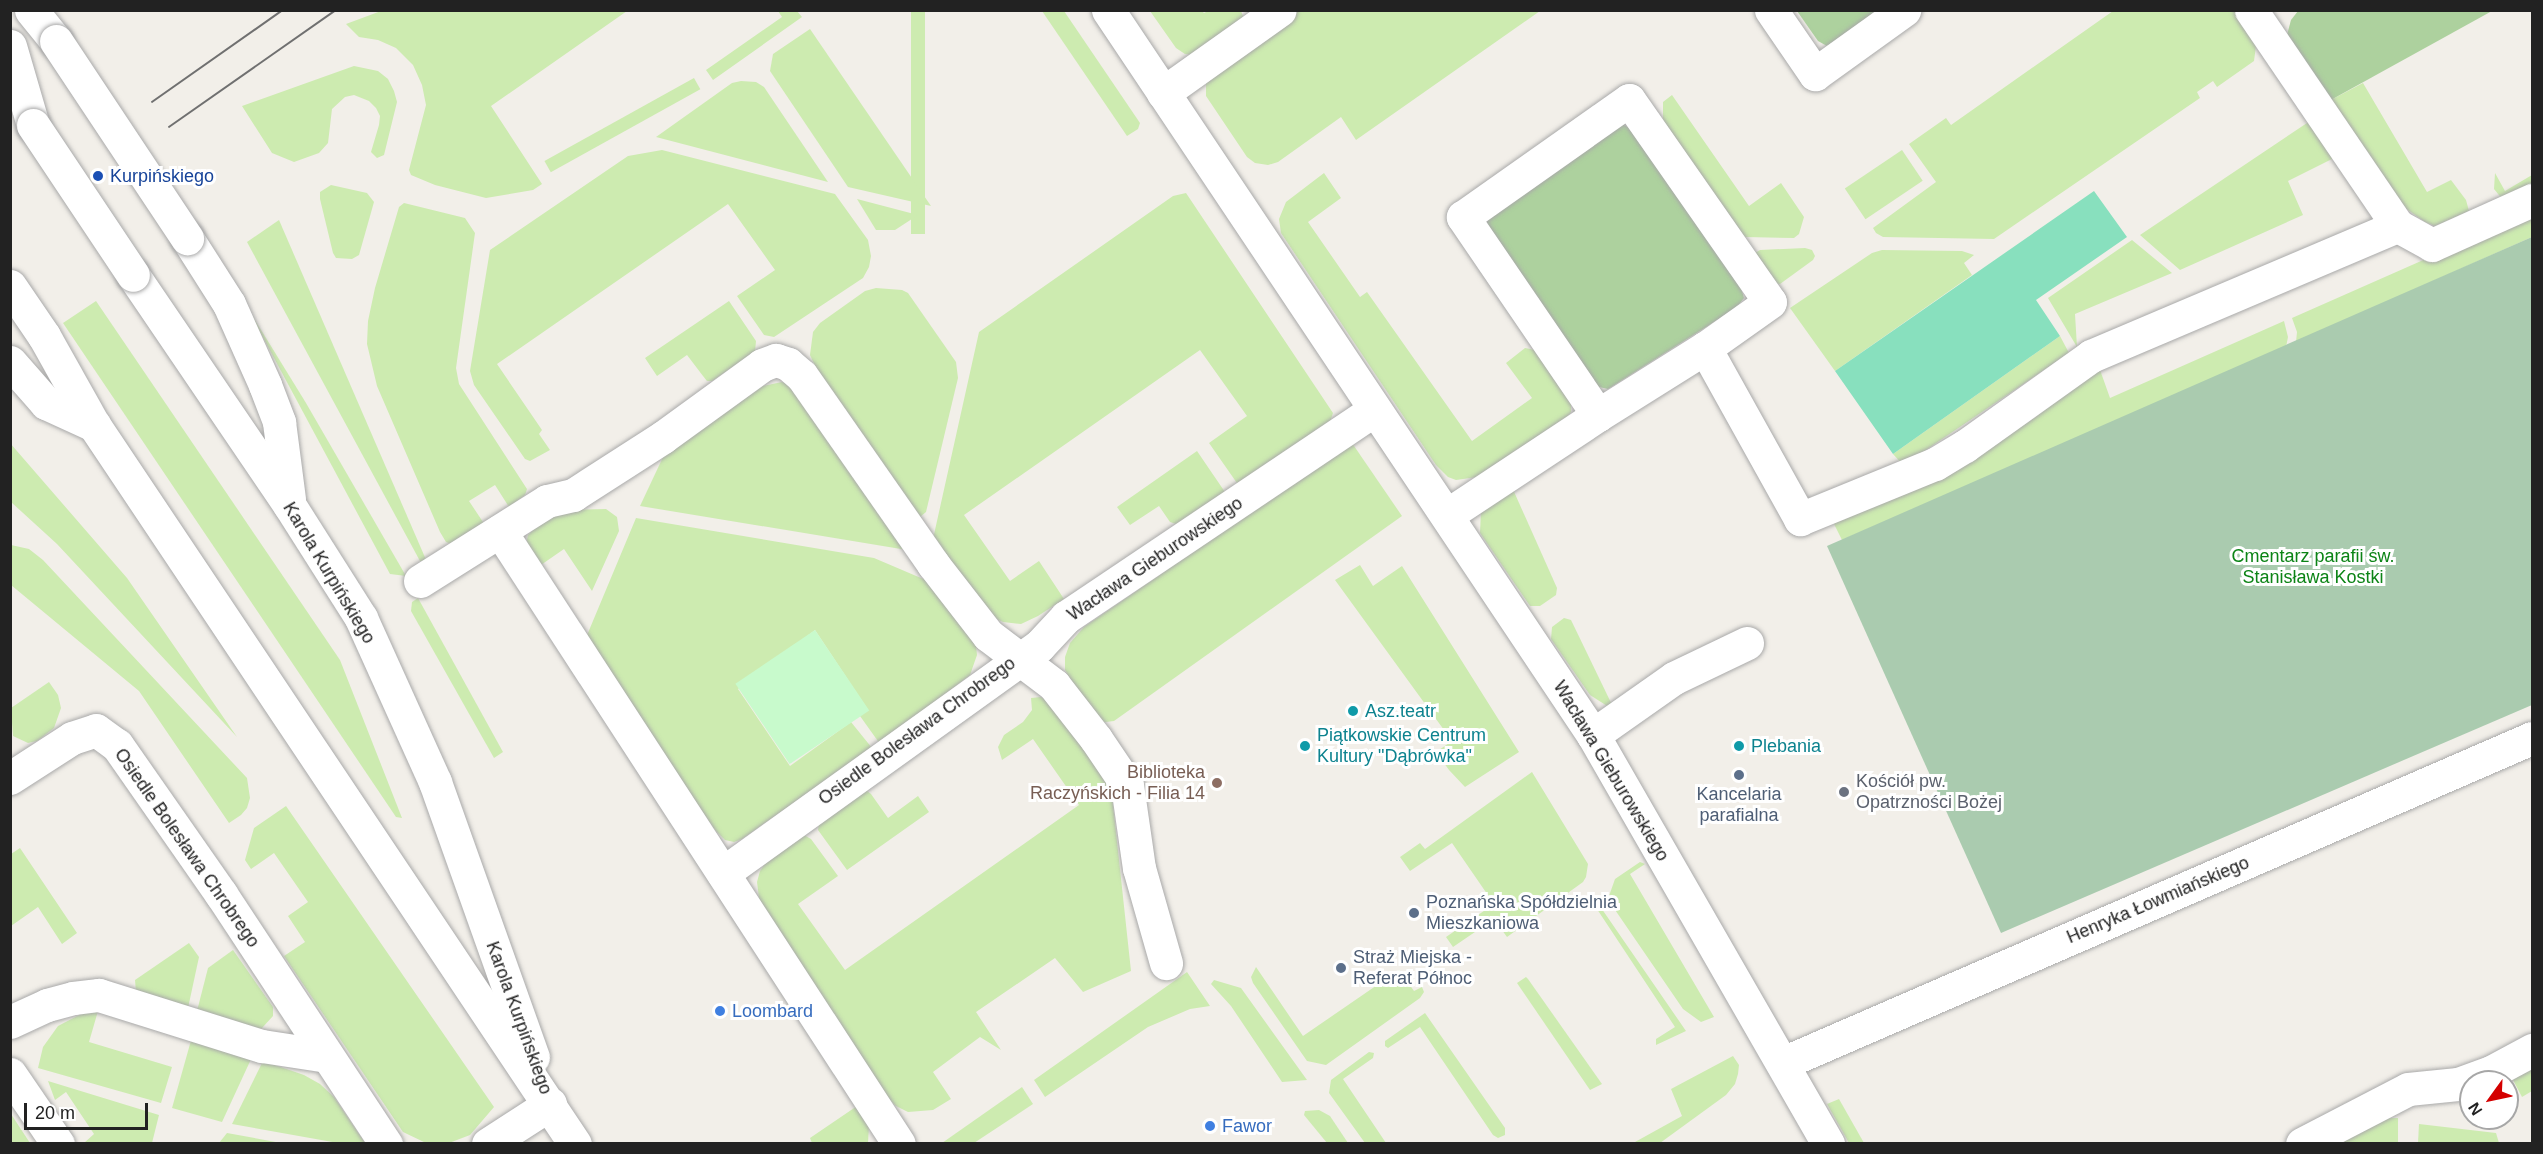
<!DOCTYPE html>
<html>
<head>
<meta charset="utf-8">
<style>
	body { margin:0 }
	#map { position:relative; width:2543px; height:1154px; overflow:hidden; background:#f2efe9; font-family:Arial,sans-serif }
	div>[style] { position:absolute }
	[style*='--x'] { left:calc(var(--x)*1px); top:calc(var(--y)*1px); width:calc(var(--w)*1px); rotate:calc(var(--a)*1deg) }
	.grass>* { inset:0; background:#cdebb0; transform-origin:0 0 }
	.forest>* { inset:0; background:#add19e }
	.cemetery>* { inset:0; background:#aacbaf }
	.park>* { inset:0; background:#c8facc; transform-origin:0 0 }
	.pitch>* { inset:0; background:#88e0be }
	.roads { filter:drop-shadow(0 0 2px #a9a9a9) drop-shadow(0 0 2px #a9a9a9) }
	.minor>* { height:33px; margin:-16.5px; padding:0 16.5px; transform-origin:16.5px; border-radius:16.5px; background:#fff }
	.tram>* { height:1.5px; margin:-0.75px; padding:0 0.75px; transform-origin:0.75px; border-radius:0.75px; background:#707070 }
	.bridges { filter:drop-shadow(0 0 2px #a9a9a9) drop-shadow(0 0 2px #a9a9a9) }
	.minor-bridge>* { height:33px; margin:-16.5px; padding:0 16.5px; transform-origin:16.5px; border-radius:16.5px; background:#fff }
	.dots>* { width:16px; height:16px; translate:-50% -50%; box-sizing:border-box; border:3px solid #fff; border-radius:50% }
	span { translate:-50% -50%; white-space:nowrap; text-align:center; line-height:1.15; -webkit-text-stroke:6px #fff; paint-order:stroke }
	.transit-label { font-size:18px; color:#164399 }
	.left { translate:0 -50%; text-align:left }
	.park-label { font-size:18px; color:#0c8416 }
	.street-label { font-size:18px; color:#222 }
	.culture-label { font-size:18px; color:#0d838f }
	.education-label { font-size:18px; color:#785e54 }
	.right { translate:-100% -50%; text-align:right }
	.worship-label { font-size:18px; color:#5b616d }
	.service-label { font-size:18px; color:#4e5e75 }
	.shop-label { font-size:18px; color:#366cbe }
	.frame { position:absolute; inset:0; border:12px solid #222; pointer-events:none }
	.north { position:absolute; left:2459px; top:1070px; width:60px; height:60px; box-sizing:border-box; background:#fff; border:2px solid #a7a7a7; border-radius:50%; rotate:237deg; font-size:16px; font-weight:700; line-height:24px; text-align:center; color:#222 }
	.north::after { content:''; display:block; margin:auto; width:21px; height:27px; background:#d40000; clip-path:polygon(50% 0,100% 100%,50% 72%,0 100%) }
	.scale { position:absolute; left:24px; top:1103px; width:124px; height:27px; box-sizing:border-box; border:3px solid #222; border-top:0; padding-left:8px; font-size:18px; line-height:21px; white-space:nowrap; color:#222; -webkit-text-stroke:4px #fff; paint-order:stroke }
</style>
</head>
<body>
<div id="map">
	<div class="grass">
		<div style="clip-path:polygon(381px 11px,381px 10px,627px 11px,491px 106px,542px 184px,533px 190px,486px 198px,435px 185px,411px 175px,409px 170px,426px 105px,422px 85px,413px 65px,396px 48px,378px 40px,359px 37px,346px 24px)"></div>
		<div style="clip-path:polygon(778px 11px,797px 11px,802px 17px,713px 80px,706px 70px,782px 17px)"></div>
		<div style="left:911px;top:11px;width:14px;height:223px"></div>
		<div style="clip-path:polygon(1042px 11px,1064px 11px,1140px 123px,1138px 129px,1127px 136px)"></div>
		<div style="clip-path:polygon(1150px 11px,1202px 11px,1204px 13px,1208px 11px,1241px 11px,1245px 21px,1193px 55px,1185px 54px,1176px 48px)"></div>
		<div style="clip-path:polygon(1299px 11px,1540px 11px,1356px 140px,1341px 117px,1278px 162px,1268px 165px,1255px 163px,1247px 157px,1206px 96px,1206px 81px,1210px 73px)"></div>
		<div style="clip-path:polygon(2113px 11px,2238px 11px,2257px 38px,2254px 61px,2217px 87px,2213px 81px,2197px 92px,2200px 98px,1994px 239px,1883px 237px,1876px 233px,1873px 228px,1936px 182px,1909px 144px,1946px 118px,1951px 125px)"></div>
		<div style="clip-path:polygon(810px 29px,931px 206px,848px 187px,770px 71px,773px 54px)"></div>
		<div style="clip-path:polygon(354px 66px,378px 71px,388px 79px,394px 91px,397px 102px,384px 155px,377px 158px,371px 152px,379px 125px,380px 116px,376px 108px,369px 101px,354px 95px,345px 97px,332px 109px,328px 143px,319px 153px,294px 162px,272px 153px,242px 106px)"></div>
		<div style="left:694px;top:78px;width:13px;height:171px;rotate:61deg"></div>
		<div style="clip-path:polygon(741px 81px,756px 82px,764px 87px,828px 182px,656px 137px,732px 83px)"></div>
		<div style="clip-path:polygon(2363px 83px,2427px 192px,2451px 180px,2466px 200px,2469px 211px,2435px 226px,2425px 222px,2401px 205px,2329px 101px)"></div>
		<div style="clip-path:polygon(1672px 95px,1749px 206px,1781px 183px,1804px 217px,1799px 234px,1794px 238px,1745px 237px,1738px 232px,1663px 126px,1663px 102px)"></div>
		<div style="clip-path:polygon(2313px 119px,2334px 158px,2288px 181px,2303px 215px,2180px 270px,2140px 235px)"></div>
		<div style="clip-path:polygon(662px 150px,835px 194px,868px 240px,871px 256px,869px 267px,863px 278px,774px 337px,764px 335px,737px 296px,775px 270px,728px 204px,497px 364px,542px 430px,539px 434px,550px 450px,530px 461px,525px 459px,474px 385px,470px 371px,490px 250px,628px 156px)"></div>
		<div style="left:1902px;top:150px;width:37px;height:69px;rotate:56deg"></div>
		<div style="clip-path:polygon(1324px 173px,1341px 198px,1308px 222px,1360px 297px,1367px 292px,1472px 441px,1532px 398px,1506px 363px,1525px 348px,1535px 350px,1571px 404px,1571px 412px,1565px 420px,1477px 477px,1456px 480px,1448px 477px,1436px 465px,1281px 233px,1279px 219px,1286px 202px)"></div>
		<div style="clip-path:polygon(2495px 173px,2505px 191px,2532px 175px,2532px 186px,2503px 200px,2494px 189px)"></div>
		<div style="clip-path:polygon(331px 185px,367px 193px,374px 202px,359px 255px,352px 259px,336px 258px,333px 253px,320px 199px,320px 192px)"></div>
		<div style="clip-path:polygon(1186px 193px,1333px 413px,1330px 422px,1239px 486px,1209px 443px,1247px 416px,1200px 350px,964px 515px,1010px 581px,1039px 561px,1064px 599px,1038px 616px,1021px 624px,1003px 622px,990px 616px,933px 539px,979px 332px,1173px 196px)"></div>
		<div style="clip-path:polygon(857px 199px,918px 215px,895px 230px,876px 230px)"></div>
		<div style="clip-path:polygon(404px 203px,465px 218px,475px 233px,456px 368px,459px 384px,527px 489px,525px 495px,509px 507px,495px 485px,469px 501px,485px 525px,454px 545px,446px 542px,440px 532px,377px 386px,367px 344px,368px 321px,375px 288px,399px 207px)"></div>
		<div style="clip-path:polygon(2532px 212px,2532px 237px,2296px 342px,2297px 332px,2292px 318px)"></div>
		<div style="clip-path:polygon(279px 220px,427px 562px,420px 561px,247px 242px)"></div>
		<div style="clip-path:polygon(2132px 240px,2172px 273px,2075px 314px,2077px 347px,2048px 298px)"></div>
		<div style="clip-path:polygon(1805px 248px,1812px 250px,1815px 256px,1813px 260px,1780px 284px,1772px 283px,1755px 253px,1760px 250px)"></div>
		<div style="clip-path:polygon(1882px 250px,1962px 251px,1974px 255px,1964px 263px,1972px 275px,1835px 371px,1790px 308px,1872px 253px)"></div>
		<div style="clip-path:polygon(876px 288px,902px 290px,908px 293px,956px 362px,958px 378px,926px 512px,920px 517px,816px 368px,810px 355px,813px 332px,820px 323px,865px 291px)"></div>
		<div style="clip-path:polygon(96px 301px,340px 660px,402px 818px,396px 817px,63px 323px)"></div>
		<div style="clip-path:polygon(729px 301px,756px 341px,755px 352px,712px 381px,707px 381px,703px 376px,687px 355px,657px 376px,645px 358px)"></div>
		<div style="clip-path:polygon(245px 304px,306px 403px,406px 576px,390px 574px)"></div>
		<div style="clip-path:polygon(2284px 321px,2288px 337px,2286px 347px,1842px 540px,1833px 522px,1977px 457px,2037px 416px,2087px 372px,2099px 367px,2110px 398px)"></div>
		<div style="clip-path:polygon(2060px 336px,2069px 353px,1920px 454px,1902px 464px,1893px 454px)"></div>
		<div style="clip-path:polygon(782px 382px,792px 386px,907px 550px,640px 506px,664px 455px,763px 386px)"></div>
		<div style="clip-path:polygon(10px 443px,127px 578px,237px 737px,57px 544px,11px 502px)"></div>
		<div style="clip-path:polygon(1352px 443px,1402px 516px,1114px 721px,1098px 723px,1065px 670px,1065px 657px,1070px 643px,1084px 627px)"></div>
		<div style="clip-path:polygon(1197px 451px,1227px 495px,1179px 525px,1170px 522px,1159px 506px,1130px 525px,1117px 507px)"></div>
		<div style="clip-path:polygon(1511px 485px,1557px 588px,1556px 595px,1540px 606px,1530px 606px,1480px 533px,1481px 511px)"></div>
		<div style="clip-path:polygon(606px 509px,617px 517px,619px 531px,592px 591px,564px 549px,538px 567px,526px 544px,528px 535px,535px 528px,555px 514px,565px 510px)"></div>
		<div style="clip-path:polygon(636px 518px,874px 558px,935px 584px,976px 646px,977px 655px,970px 675px,880px 744px,860px 716px,868px 710px,815px 630px,738px 689px,790px 766px,851px 722px,872px 748px,742px 839px,734px 842px,725px 840px,715px 830px,585px 640px)"></div>
		<div style="clip-path:polygon(11px 545px,29px 549px,43px 560px,247px 778px,250px 798px,247px 808px,241px 815px,229px 823px,139px 691px,11px 585px)"></div>
		<div style="clip-path:polygon(1360px 565px,1373px 586px,1402px 566px,1519px 752px,1465px 787px,1449px 770px,1436px 752px,1452px 741px,1335px 580px)"></div>
		<div style="clip-path:polygon(418px 598px,503px 752px,494px 758px,411px 611px,412px 602px)"></div>
		<div style="clip-path:polygon(1564px 618px,1571px 620px,1615px 711px,1590px 695px,1551px 639px,1552px 627px)"></div>
		<div style="clip-path:polygon(49px 682px,58px 695px,61px 708px,54px 728px,37px 741px,28px 743px,13px 736px,11px 708px)"></div>
		<div style="clip-path:polygon(1041px 697px,1050px 703px,1111px 786px,1131px 971px,1083px 992px,1055px 958px,976px 1012px,1001px 1050px,980px 1037px,933px 1072px,951px 1099px,933px 1110px,908px 1112px,896px 1106px,884px 1094px,760px 906px,757px 882px,760px 871px,767px 861px,804px 835px,811px 839px,838px 876px,798px 904px,845px 970px,1079px 805px,1033px 739px,1002px 760px,998px 747px,1004px 735px,1023px 722px,1032px 710px,1031px 698px)"></div>
		<div style="clip-path:polygon(1532px 772px,1588px 864px,1586px 877px,1583px 882px,1507px 937px,1494px 919px,1453px 947px,1446px 937px,1494px 904px,1452px 843px,1410px 871px,1400px 857px,1420px 843px,1425px 849px)"></div>
		<div style="clip-path:polygon(866px 790px,871px 794px,888px 818px,918px 796px,929px 812px,847px 870px,818px 830px,819px 823px)"></div>
		<div style="clip-path:polygon(286px 806px,494px 1107px,470px 1135px,449px 1143px,426px 1143px,403px 1132px,284px 956px,305px 942px,288px 916px,308px 902px,274px 853px,251px 869px,245px 860px,254px 828px)"></div>
		<div style="clip-path:polygon(20px 848px,77px 933px,62px 944px,38px 907px,11px 926px,11px 854px)"></div>
		<div style="clip-path:polygon(1640px 862px,1645px 864px,1630px 874px,1714px 1017px,1701px 1022px,1683px 1009px,1611px 904px,1609px 896px,1615px 879px)"></div>
		<div style="clip-path:polygon(1595px 899px,1686px 1031px,1656px 1045px,1656px 1039px,1675px 1027px,1591px 900px)"></div>
		<div style="clip-path:polygon(189px 943px,199px 957px,188px 1008px,136px 992px,135px 980px)"></div>
		<div style="clip-path:polygon(233px 950px,273px 1007px,273px 1016px,262px 1028px,253px 1030px,197px 1011px,208px 968px)"></div>
		<div style="clip-path:polygon(1256px 967px,1303px 1036px,1399px 970px,1414px 991px,1422px 987px,1424px 992px,1420px 998px,1326px 1065px,1307px 1061px,1253px 983px,1251px 977px)"></div>
		<div style="clip-path:polygon(1187px 972px,1210px 1006px,1190px 1009px,1148px 1027px,1045px 1097px,1034px 1080px)"></div>
		<div style="clip-path:polygon(1526px 977px,1528px 979px,1602px 1084px,1590px 1090px,1517px 983px)"></div>
		<div style="clip-path:polygon(1214px 980px,1241px 988px,1307px 1080px,1282px 1082px,1231px 1006px,1211px 984px)"></div>
		<div style="clip-path:polygon(98px 1011px,89px 1042px,172px 1067px,161px 1103px,38px 1068px,43px 1047px,58px 1026px,83px 1013px)"></div>
		<div style="clip-path:polygon(1425px 1013px,1505px 1128px,1505px 1135px,1498px 1138px,1493px 1135px,1420px 1027px,1388px 1048px,1385px 1046px,1385px 1041px)"></div>
		<div style="clip-path:polygon(192px 1037px,252px 1057px,222px 1122px,172px 1108px)"></div>
		<div style="clip-path:polygon(1369px 1052px,1374px 1053px,1373px 1058px,1343px 1079px,1386px 1143px,1365px 1143px,1329px 1093px,1331px 1080px)"></div>
		<div style="clip-path:polygon(1733px 1056px,1739px 1065px,1738px 1074px,1735px 1084px,1726px 1095px,1660px 1143px,1636px 1143px,1635px 1142px,1682px 1116px,1671px 1089px)"></div>
		<div style="clip-path:polygon(263px 1061px,304px 1075px,320px 1084px,334px 1097px,365px 1143px,338px 1143px,232px 1124px)"></div>
		<div style="clip-path:polygon(2532px 1064px,2532px 1091px,2522px 1097px,2511px 1076px)"></div>
		<div style="clip-path:polygon(48px 1081px,159px 1115px,152px 1143px,84px 1143px,94px 1134px,66px 1092px,55px 1100px)"></div>
		<div style="clip-path:polygon(1022px 1087px,1033px 1104px,974px 1143px,942px 1143px)"></div>
		<div style="clip-path:polygon(1839px 1099px,1864px 1143px,1849px 1143px,1827px 1104px)"></div>
		<div style="clip-path:polygon(860px 1104px,869px 1125px,868px 1143px,812px 1143px,810px 1138px)"></div>
		<div style="clip-path:polygon(1319px 1110px,1330px 1116px,1348px 1143px,1327px 1143px,1304px 1115px,1305px 1111px)"></div>
		<div style="clip-path:polygon(11px 1114px,30px 1143px,11px 1143px)"></div>
		<div style="clip-path:polygon(2376px 1118px,2398px 1118px,2398px 1143px,2328px 1144px)"></div>
		<div style="clip-path:polygon(2419px 1124px,2496px 1133px,2499px 1143px,2418px 1143px)"></div>
		<div style="clip-path:polygon(227px 1133px,281px 1143px,219px 1143px)"></div>
	</div>
	<div class="forest">
		<div style="clip-path:polygon(1797px 11px,1889px 11px,1827px 46px,1818px 41px)"></div>
		<div style="clip-path:polygon(2298px 11px,2492px 11px,2329px 101px,2287px 35px,2291px 20px)"></div>
		<div style="clip-path:polygon(1615px 125px,1624px 125px,1631px 129px,1741px 288px,1744px 298px,1736px 308px,1608px 389px,1599px 387px,1591px 379px,1485px 228px,1489px 216px)"></div>
	</div>
	<div class="cemetery">
		<div style="clip-path:polygon(2532px 237px,2532px 705px,2001px 933px,1827px 546px)"></div>
	</div>
	<div class="park">
		<div style="left:815px;top:630px;width:97px;height:96px;rotate:56deg"></div>
	</div>
	<div class="pitch">
		<div style="clip-path:polygon(2094px 191px,2127px 237px,2036px 300px,2060px 336px,1893px 454px,1835px 371px)"></div>
	</div>
	<div class="roads">
		<div class="minor">
			<div style="--x:31;--y:10;--w:40;--a:51"></div>
			<div style="--x:1108;--y:10;--w:872;--a:56.22"></div>
			<div style="--x:1593;--y:735;--w:472;--a:60.1"></div>
			<div style="--x:1771;--y:10;--w:78;--a:55.5"></div>
			<div style="--x:1815;--y:74;--w:110;--a:-35.7"></div>
			<div style="--x:2251;--y:10;--w:261;--a:55.8"></div>
			<div style="--x:10;--y:46;--w:82;--a:73.8"></div>
			<div style="--x:1163;--y:93;--w:143;--a:-35.4"></div>
			<div style="--x:187;--y:238;--w:78;--a:57.5"></div>
			<div style="--x:229;--y:304;--w:89;--a:66"></div>
			<div style="--x:265;--y:385;--w:40;--a:69"></div>
			<div style="--x:279;--y:422;--w:78;--a:82.6"></div>
			<div style="--x:133;--y:275;--w:279;--a:55.8"></div>
			<div style="--x:290;--y:506;--w:133;--a:57.6"></div>
			<div style="--x:361;--y:618;--w:180;--a:65.7"></div>
			<div style="--x:435;--y:782;--w:292;--a:70.4"></div>
			<div style="--x:10;--y:286;--w:60;--a:55.8"></div>
			<div style="--x:44;--y:336;--w:102;--a:60.7"></div>
			<div style="--x:94;--y:425;--w:865;--a:56.22"></div>
			<div style="--x:10;--y:362;--w:55;--a:48.7"></div>
			<div style="--x:46;--y:403;--w:53;--a:24.6"></div>
			<div style="--x:1598;--y:415;--w:240;--a:-124.3"></div>
			<div style="--x:1463;--y:217;--w:203;--a:-35.2"></div>
			<div style="--x:1629;--y:100;--w:246;--a:55.1"></div>
			<div style="--x:1770;--y:302;--w:80;--a:144.7"></div>
			<div style="--x:1447;--y:515;--w:181;--a:-33.5"></div>
			<div style="--x:1598;--y:415;--w:126;--a:-32.1"></div>
			<div style="--x:1705;--y:348;--w:196;--a:60.9"></div>
			<div style="--x:1800;--y:519;--w:146;--a:-22.2"></div>
			<div style="--x:1935;--y:464;--w:35;--a:-31"></div>
			<div style="--x:1965;--y:446;--w:155;--a:-35.5"></div>
			<div style="--x:2091;--y:356;--w:333;--a:-23"></div>
			<div style="--x:2398;--y:226;--w:39;--a:29"></div>
			<div style="--x:2432;--y:245;--w:110;--a:-24.2"></div>
			<div style="--x:500;--y:531;--w:731;--a:56.94"></div>
			<div style="--x:420;--y:581;--w:150;--a:-32.2"></div>
			<div style="--x:547;--y:501;--w:27;--a:-13"></div>
			<div style="--x:573;--y:495;--w:107;--a:-32.8"></div>
			<div style="--x:663;--y:437;--w:122;--a:-36"></div>
			<div style="--x:762;--y:365;--w:15;--a:-20"></div>
			<div style="--x:776;--y:360;--w:13;--a:18"></div>
			<div style="--x:788;--y:364;--w:18;--a:41"></div>
			<div style="--x:802;--y:376;--w:229;--a:55.1"></div>
			<div style="--x:933;--y:564;--w:90;--a:52.2"></div>
			<div style="--x:988;--y:635;--w:83;--a:37.1"></div>
			<div style="--x:1054;--y:685;--w:68;--a:52.1"></div>
			<div style="--x:1096;--y:739;--w:55;--a:56"></div>
			<div style="--x:1127;--y:785;--w:84;--a:81.8"></div>
			<div style="--x:1139;--y:868;--w:99;--a:74.1"></div>
			<div style="--x:1593;--y:735;--w:99;--a:-35.1"></div>
			<div style="--x:1674;--y:678;--w:81;--a:-25.6"></div>
			<div style="--x:10;--y:778;--w:74;--a:-32.8"></div>
			<div style="--x:72;--y:738;--w:25;--a:-18"></div>
			<div style="--x:96;--y:730;--w:26;--a:36"></div>
			<div style="--x:117;--y:745;--w:182;--a:55.1"></div>
			<div style="--x:221;--y:894;--w:300;--a:56.6"></div>
			<div style="--x:723;--y:873;--w:389;--a:-35.7"></div>
			<div style="--x:1039;--y:646;--w:40;--a:-47"></div>
			<div style="--x:1066;--y:617;--w:371;--a:-33.9"></div>
			<div style="--x:10;--y:1022;--w:41;--a:-24.7"></div>
			<div style="--x:47;--y:1005;--w:27;--a:-15"></div>
			<div style="--x:73;--y:998;--w:26;--a:-7"></div>
			<div style="--x:99;--y:995;--w:171;--a:17.4"></div>
			<div style="--x:262;--y:1046;--w:66;--a:8.7"></div>
			<div style="--x:1783;--y:1063;--w:816;--a:-23.46"></div>
			<div style="--x:10;--y:1074;--w:85;--a:55.6"></div>
			<div style="--x:488;--y:1144;--w:74;--a:-32.8"></div>
			<div style="--x:2302;--y:1144;--w:119;--a:-27.4"></div>
			<div style="--x:2408;--y:1089;--w:50;--a:-5.7"></div>
			<div style="--x:2458;--y:1084;--w:35;--a:-20"></div>
			<div style="--x:2491;--y:1072;--w:47;--a:-28.2"></div>
		</div>
	</div>
	<div class="tram">
		<div style="--x:152;--y:102;--w:160;--a:-35.1"></div>
		<div style="--x:169;--y:127;--w:204;--a:-35"></div>
	</div>
	<div class="bridges">
		<div class="minor-bridge">
			<div style="--x:56;--y:41;--w:237;--a:56.4"></div>
			<div style="--x:33;--y:125;--w:180;--a:56.3"></div>
		</div>
	</div>
	<div class="dots">
		<div style="left:98px;top:176px;background:#1a4fb4"></div>
		<div style="left:1353px;top:711px;background:#0f9aa8"></div>
		<div style="left:1305px;top:746px;background:#0f9aa8"></div>
		<div style="left:1739px;top:746px;background:#0f9aa8"></div>
		<div style="left:1739px;top:775px;background:#5c6f8a"></div>
		<div style="left:1217px;top:783px;background:#8d6e63"></div>
		<div style="left:1844px;top:792px;background:#6b7280"></div>
		<div style="left:1414px;top:913px;background:#5c6f8a"></div>
		<div style="left:1341px;top:968px;background:#5c6f8a"></div>
		<div style="left:720px;top:1011px;background:#3f7fe0"></div>
		<div style="left:1210px;top:1126px;background:#3f7fe0"></div>
	</div>
	<div class="transit-label">
		<span class="left" style="left:110px;top:176px">Kurpińskiego</span>
	</div>
	<div class="park-label">
		<span style="left:2313px;top:567px">Cmentarz parafii św.<br>Stanisława Kostki</span>
	</div>
	<div class="street-label">
		<span style="left:1155px;top:559px;rotate:-34deg">Wacława Gieburowskiego</span>
		<span style="left:329px;top:573px;rotate:59deg">Karola Kurpińskiego</span>
		<span style="left:917px;top:731px;rotate:-36deg">Osiedle Bolesława Chrobrego</span>
		<span style="left:1611px;top:771px;rotate:59deg">Wacława Gieburowskiego</span>
		<span style="left:187px;top:848px;rotate:55deg">Osiedle Bolesława Chrobrego</span>
		<span style="left:2158px;top:900px;rotate:-23deg">Henryka Łowmiańskiego</span>
		<span style="left:519px;top:1018px;rotate:70deg">Karola Kurpińskiego</span>
	</div>
	<div class="culture-label">
		<span class="left" style="left:1365px;top:711px">Asz.teatr</span>
		<span class="left" style="left:1317px;top:746px">Piątkowskie Centrum<br>Kultury "Dąbrówka"</span>
		<span class="left" style="left:1751px;top:746px">Plebania</span>
	</div>
	<div class="education-label">
		<span class="right" style="left:1205px;top:783px">Biblioteka<br>Raczyńskich - Filia 14</span>
	</div>
	<div class="worship-label">
		<span class="left" style="left:1856px;top:792px">Kościół pw.<br>Opatrzności Bożej</span>
	</div>
	<div class="service-label">
		<span style="left:1739px;top:805px">Kancelaria<br>parafialna</span>
		<span class="left" style="left:1426px;top:913px">Poznańska Spółdzielnia<br>Mieszkaniowa</span>
		<span class="left" style="left:1353px;top:968px">Straż Miejska -<br>Referat Północ</span>
	</div>
	<div class="shop-label">
		<span class="left" style="left:732px;top:1011px">Loombard</span>
		<span class="left" style="left:1222px;top:1126px">Fawor</span>
	</div>
	<div class="frame"></div>
	<div class="north">N</div>
	<div class="scale">20 m</div>
</div>
</body>
</html>
